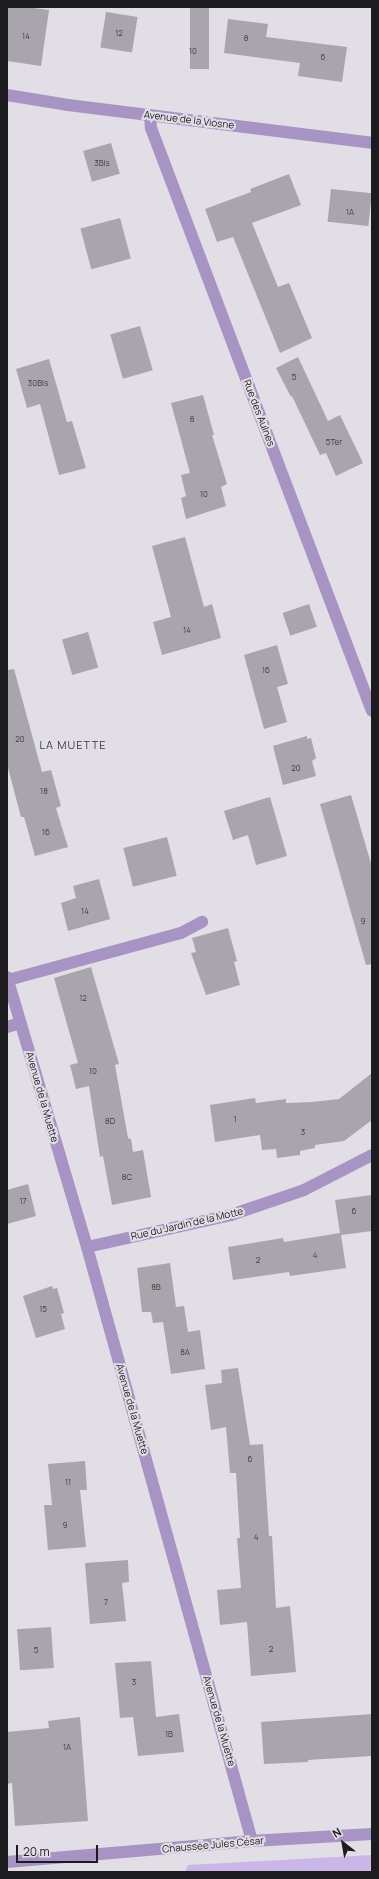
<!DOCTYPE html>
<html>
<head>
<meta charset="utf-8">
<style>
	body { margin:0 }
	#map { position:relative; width:379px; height:1879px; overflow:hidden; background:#e1dee6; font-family:Manrope,sans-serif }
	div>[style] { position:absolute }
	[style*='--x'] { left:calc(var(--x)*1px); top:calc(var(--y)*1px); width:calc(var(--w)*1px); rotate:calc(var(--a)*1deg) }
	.green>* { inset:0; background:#cab7e7 }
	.building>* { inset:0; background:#a8a5ad; transform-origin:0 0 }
	.minor>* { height:12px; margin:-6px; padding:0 6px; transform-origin:6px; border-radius:6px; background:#a793c4 }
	span { translate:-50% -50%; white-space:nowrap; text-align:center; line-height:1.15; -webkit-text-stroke:4px #e1dee6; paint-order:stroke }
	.number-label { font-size:8px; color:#3f3e42 }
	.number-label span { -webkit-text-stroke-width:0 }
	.street-label { font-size:10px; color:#1c1b1e }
	.neighbourhood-label { font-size:11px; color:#3c3940; letter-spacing:1px }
	.frame { position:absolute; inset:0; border:8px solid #1c1b1e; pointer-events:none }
	.north { position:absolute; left:323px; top:1823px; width:40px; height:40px; -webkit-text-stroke:3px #e1dee6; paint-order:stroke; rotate:329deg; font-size:11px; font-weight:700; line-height:16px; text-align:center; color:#1c1b1e }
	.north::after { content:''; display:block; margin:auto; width:14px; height:18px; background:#1c1b1e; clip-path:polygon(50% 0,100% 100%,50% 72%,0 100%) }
	.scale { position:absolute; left:16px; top:1845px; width:82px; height:18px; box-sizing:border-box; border:2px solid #1c1b1e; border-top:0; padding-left:5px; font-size:12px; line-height:14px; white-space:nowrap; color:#1c1b1e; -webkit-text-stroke:3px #e1dee6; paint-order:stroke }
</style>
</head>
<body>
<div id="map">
	<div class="green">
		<div style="clip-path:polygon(372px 1855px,372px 1872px,185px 1872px,188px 1865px)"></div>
	</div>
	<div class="building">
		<div style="clip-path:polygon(7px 7px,26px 7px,49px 10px,41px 66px,7px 61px)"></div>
		<div style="left:190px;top:7px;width:19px;height:62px"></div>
		<div style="left:106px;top:12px;width:32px;height:36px;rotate:9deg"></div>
		<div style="clip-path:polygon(228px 19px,268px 24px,266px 37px,347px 47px,342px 82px,298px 76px,300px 63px,224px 53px)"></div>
		<div style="left:111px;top:143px;width:32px;height:29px;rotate:74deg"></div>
		<div style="clip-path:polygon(289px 174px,301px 205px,252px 223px,278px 287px,289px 283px,312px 338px,280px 353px,233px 237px,217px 242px,205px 209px,251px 192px,250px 189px)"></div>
		<div style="left:331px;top:189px;width:41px;height:33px;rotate:6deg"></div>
		<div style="left:120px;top:218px;width:42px;height:41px;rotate:75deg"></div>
		<div style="left:140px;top:326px;width:46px;height:31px;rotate:74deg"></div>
		<div style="clip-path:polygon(298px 357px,328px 421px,340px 415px,363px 463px,336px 476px,326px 453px,320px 455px,292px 396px,291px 397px,276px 368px)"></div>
		<div style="clip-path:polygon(49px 359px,67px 422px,72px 421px,86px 468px,59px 475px,40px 404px,27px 408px,16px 369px)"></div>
		<div style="clip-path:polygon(203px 395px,214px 435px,212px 435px,227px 484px,221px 487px,226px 506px,186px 519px,181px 498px,186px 496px,181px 475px,190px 473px,171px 403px)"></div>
		<div style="clip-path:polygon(185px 537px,204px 607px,212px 604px,221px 638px,162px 655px,153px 622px,171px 617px,152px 546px)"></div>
		<div style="left:309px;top:604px;width:24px;height:28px;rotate:71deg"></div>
		<div style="left:88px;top:632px;width:37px;height:27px;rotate:74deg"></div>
		<div style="clip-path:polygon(277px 645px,288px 684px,277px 687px,287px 722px,264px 729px,244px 655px)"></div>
		<div style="clip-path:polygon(14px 669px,42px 772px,51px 770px,61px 806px,56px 808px,68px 847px,35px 856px,24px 817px,21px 817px,7px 764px,7px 670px)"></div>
		<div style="clip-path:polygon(307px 736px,307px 739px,311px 738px,316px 758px,312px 761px,316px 776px,283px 785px,273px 746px)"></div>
		<div style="clip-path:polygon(351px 795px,372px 867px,372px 964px,366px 965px,320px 804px)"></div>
		<div style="clip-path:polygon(270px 797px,287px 856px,256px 865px,248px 835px,233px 840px,224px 811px)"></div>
		<div style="left:167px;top:837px;width:40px;height:45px;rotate:76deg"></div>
		<div style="clip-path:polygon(99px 879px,110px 919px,68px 931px,61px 903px,76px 898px,73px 886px)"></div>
		<div style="clip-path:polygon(228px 928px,237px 961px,234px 962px,240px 985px,206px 995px,191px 953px,196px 952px,192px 938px)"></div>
		<div style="clip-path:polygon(91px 967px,119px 1064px,115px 1065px,128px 1138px,131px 1139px,133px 1152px,143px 1150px,151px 1197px,112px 1205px,103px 1156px,100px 1157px,89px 1086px,76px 1089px,70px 1065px,78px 1063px,54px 978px)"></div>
		<div style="clip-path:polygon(372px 1073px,372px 1120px,344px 1141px,315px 1145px,315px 1148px,300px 1151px,300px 1155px,277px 1158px,276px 1149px,262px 1150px,260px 1135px,215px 1142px,210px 1105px,255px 1098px,256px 1103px,286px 1099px,286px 1103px,312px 1102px,339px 1099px)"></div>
		<div style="clip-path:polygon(28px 1184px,36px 1216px,7px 1224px,7px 1190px)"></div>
		<div style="clip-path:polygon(372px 1195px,372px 1231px,341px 1235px,346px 1268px,290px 1276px,289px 1272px,233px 1280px,228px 1247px,283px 1238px,284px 1242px,340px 1233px,335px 1200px)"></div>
		<div style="clip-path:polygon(170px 1263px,176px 1307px,184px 1306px,188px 1332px,200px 1330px,205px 1369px,171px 1374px,163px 1322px,153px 1323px,151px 1312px,142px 1312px,137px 1268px)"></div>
		<div style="clip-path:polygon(52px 1286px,53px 1289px,57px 1288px,61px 1302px,64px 1313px,61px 1314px,65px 1329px,36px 1338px,23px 1296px)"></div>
		<div style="clip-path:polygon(238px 1368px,250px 1445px,263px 1444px,269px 1536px,272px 1536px,276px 1608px,290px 1606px,296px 1672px,251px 1676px,247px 1622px,220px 1625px,217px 1590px,241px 1588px,237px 1538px,240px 1538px,236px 1473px,230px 1473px,226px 1427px,211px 1430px,205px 1385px,222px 1383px,221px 1370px)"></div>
		<div style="clip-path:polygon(85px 1461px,87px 1490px,80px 1490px,86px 1547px,48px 1550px,44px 1505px,52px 1505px,48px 1464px)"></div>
		<div style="clip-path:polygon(128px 1560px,129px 1582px,122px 1583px,126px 1621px,90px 1624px,85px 1563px)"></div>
		<div style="left:51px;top:1627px;width:41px;height:34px;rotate:86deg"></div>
		<div style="clip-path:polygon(151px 1661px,156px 1717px,179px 1714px,184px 1752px,138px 1756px,133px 1717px,120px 1718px,115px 1663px)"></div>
		<div style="clip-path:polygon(372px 1714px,372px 1756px,308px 1760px,308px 1762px,264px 1764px,261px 1722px)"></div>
		<div style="clip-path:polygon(80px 1717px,88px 1821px,15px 1826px,12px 1783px,7px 1784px,7px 1732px,49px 1728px,48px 1721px)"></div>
	</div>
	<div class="minor">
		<div style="--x:7;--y:95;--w:62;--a:9.3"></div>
		<div style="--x:68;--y:105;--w:306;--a:7.1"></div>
		<div style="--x:150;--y:115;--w:13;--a:86"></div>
		<div style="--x:151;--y:128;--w:623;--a:69.24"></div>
		<div style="--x:7;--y:977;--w:282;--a:73.5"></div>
		<div style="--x:87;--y:1247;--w:616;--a:74.48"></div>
		<div style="--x:8;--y:980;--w:179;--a:-15.2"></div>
		<div style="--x:181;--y:933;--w:24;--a:-28"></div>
		<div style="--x:7;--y:1027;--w:14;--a:-17"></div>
		<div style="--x:87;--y:1247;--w:148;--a:-12.5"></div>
		<div style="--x:231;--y:1215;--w:77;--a:-18.9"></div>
		<div style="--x:304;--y:1190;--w:76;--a:-27.2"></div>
		<div style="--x:7;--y:1862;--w:246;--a:-4.9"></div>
		<div style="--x:252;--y:1841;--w:120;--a:-3.3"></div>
	</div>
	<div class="number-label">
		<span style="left:119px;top:33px">12</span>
		<span style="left:26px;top:36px">14</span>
		<span style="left:246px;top:38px">8</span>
		<span style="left:193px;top:51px">10</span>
		<span style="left:323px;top:57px">6</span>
		<span style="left:102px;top:163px">3Bis</span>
		<span style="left:350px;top:212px">1A</span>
		<span style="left:294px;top:377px">5</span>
		<span style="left:38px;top:383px">30Bis</span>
		<span style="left:192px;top:419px">8</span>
		<span style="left:334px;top:442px">5Ter</span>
		<span style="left:204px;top:494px">10</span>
		<span style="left:187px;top:630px">14</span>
		<span style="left:266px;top:670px">16</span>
		<span style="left:20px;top:739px">20</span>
		<span style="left:296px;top:768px">20</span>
		<span style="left:44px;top:791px">18</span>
		<span style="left:46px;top:832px">16</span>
		<span style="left:85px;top:911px">14</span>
		<span style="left:363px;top:921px">9</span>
		<span style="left:83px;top:998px">12</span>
		<span style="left:93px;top:1071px">10</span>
		<span style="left:235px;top:1119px">1</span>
		<span style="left:110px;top:1121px">8D</span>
		<span style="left:303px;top:1132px">3</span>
		<span style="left:127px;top:1177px">8C</span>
		<span style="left:23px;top:1201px">17</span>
		<span style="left:354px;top:1211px">6</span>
		<span style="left:315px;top:1255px">4</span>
		<span style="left:258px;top:1260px">2</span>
		<span style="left:156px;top:1287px">8B</span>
		<span style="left:43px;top:1309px">15</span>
		<span style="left:185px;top:1352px">8A</span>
		<span style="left:250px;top:1459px">6</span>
		<span style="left:68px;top:1482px">11</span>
		<span style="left:65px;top:1525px">9</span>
		<span style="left:256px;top:1537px">4</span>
		<span style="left:106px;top:1602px">7</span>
		<span style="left:271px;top:1649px">2</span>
		<span style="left:36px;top:1650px">5</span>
		<span style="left:134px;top:1682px">3</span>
		<span style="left:169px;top:1734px">1B</span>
		<span style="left:67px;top:1747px">1A</span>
	</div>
	<div class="street-label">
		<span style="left:189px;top:120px;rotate:7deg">Avenue de la Viosne</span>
		<span style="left:259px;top:413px;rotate:69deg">Rue des Aulnes</span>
		<span style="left:42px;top:1097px;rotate:74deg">Avenue de la Muette</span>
		<span style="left:187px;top:1224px;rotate:-13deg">Rue du Jardin de la Motte</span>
		<span style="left:132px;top:1409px;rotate:74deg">Avenue de la Muette</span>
		<span style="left:219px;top:1721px;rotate:74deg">Avenue de la Muette</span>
		<span style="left:213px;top:1845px;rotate:-5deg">Chaussée Jules César</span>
	</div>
	<div class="neighbourhood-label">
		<span style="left:73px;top:745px">LA MUETTE</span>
	</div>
	<div class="frame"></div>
	<div class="north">N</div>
	<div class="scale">20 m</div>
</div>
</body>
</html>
